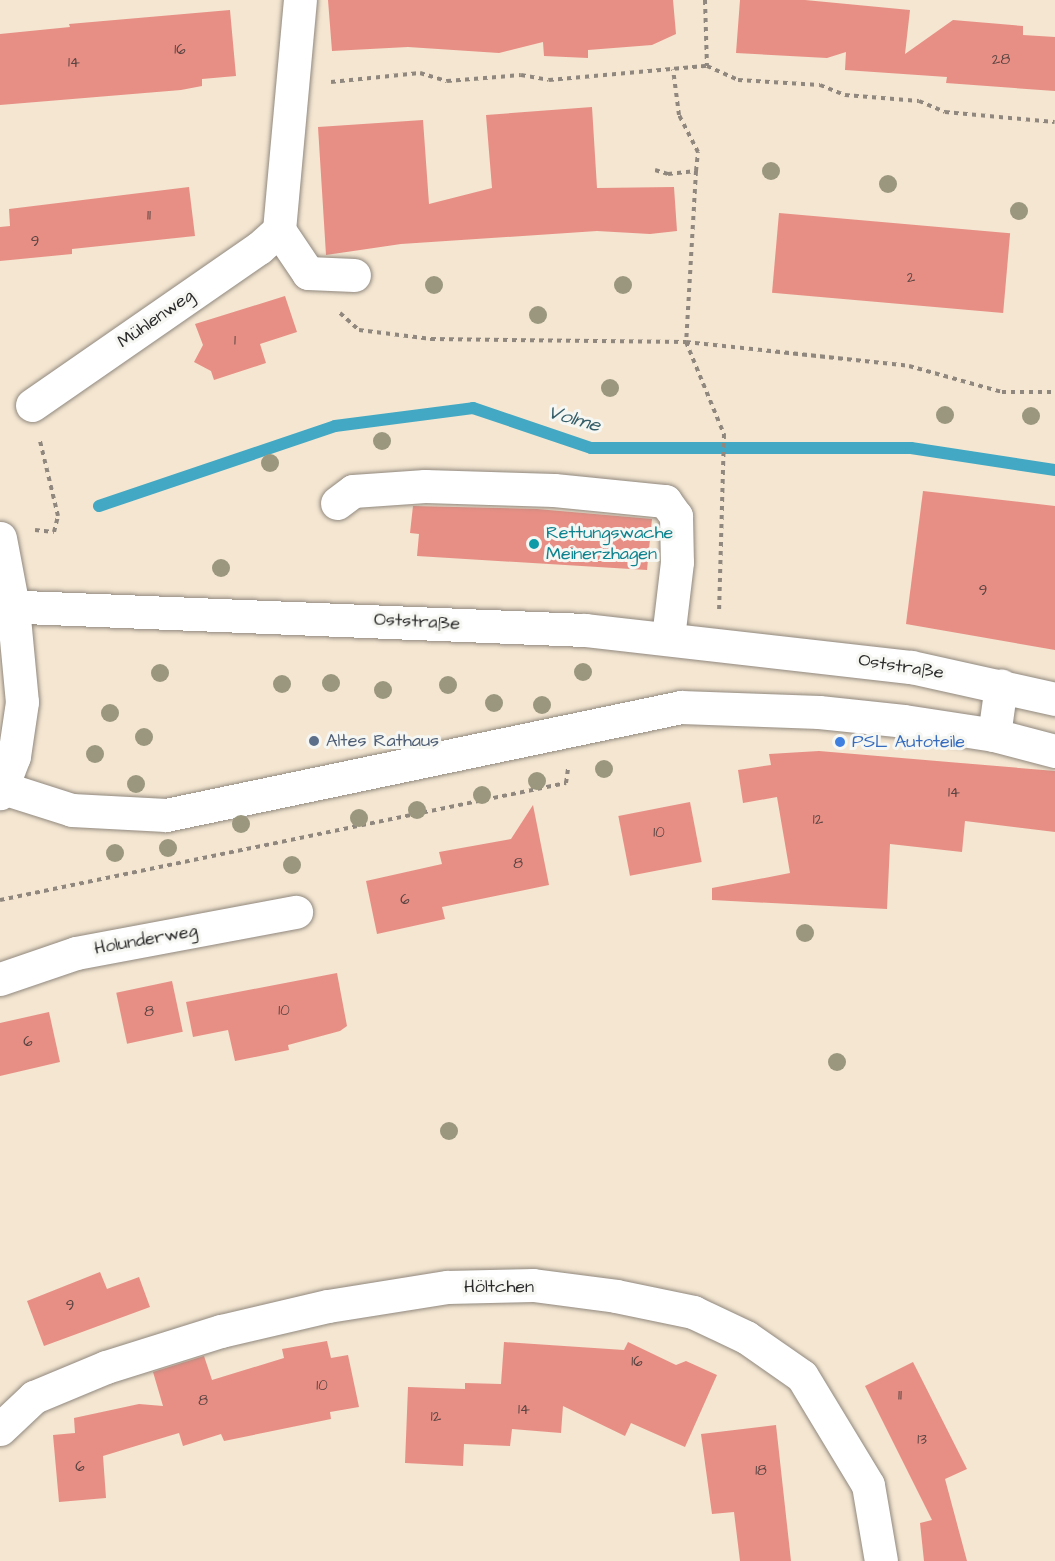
<!DOCTYPE html>
<html>
<head>
<meta charset="utf-8">
<style>
	body { margin:0 }
	#map { position:relative; width:1055px; height:1561px; overflow:hidden; background:#f4e6d1; font-family:"Architects Daughter",sans-serif }
	div>[style] { position:absolute }
	[style*='--x'] { left:calc(var(--x)*1px); top:calc(var(--y)*1px); width:calc(var(--w)*1px); rotate:calc(var(--a)*1deg) }
	.stream>* { height:12px; margin:-6px; padding:0 6px; transform-origin:6px; border-radius:6px; background:#43a8c3 }
	.building>* { inset:0; background:#e78f85; transform-origin:0 0 }
	.path>* { height:4px; margin-top:-2px; transform-origin:0; background:repeating-linear-gradient(90deg,#90887e 0 4.5px,transparent 0 9px) }
	.roads { filter:drop-shadow(0 0 2px #90887e) drop-shadow(0 0 2px #90887e) }
	.minor>* { height:33px; margin:-16.5px; padding:0 16.5px; transform-origin:16.5px; border-radius:16.5px; background:#fff }
	.major>* { height:33px; margin:-16.5px; padding:0 16.5px; transform-origin:16.5px; border-radius:16.5px; background:#fff }
	.trees>* { width:18px; height:18px; margin:-9px; border-radius:50%; background:#9b977e }
	.dots>* { width:16px; height:16px; translate:-50% -50%; box-sizing:border-box; border:3px solid #f6f6f2; border-radius:50% }
	span { translate:-50% -50%; white-space:nowrap; text-align:center; line-height:1.15; -webkit-text-stroke:6px #f6f6f2; paint-order:stroke }
	.number-label { font-size:15px; color:#5a4442 }
	.number-label span { -webkit-text-stroke-width:0 }
	.street-label { font-size:18px; color:#2b2b2b }
	.culture-label { font-size:18px; color:#0d838f }
	.left { translate:0 -50%; text-align:left }
	.service-label { font-size:18px; color:#4e5e75 }
	.shop-label { font-size:18px; color:#366cbe }
	.water-label { font-size:20px; color:#355d68; font-style:italic }
</style>
</head>
<body>
<div id="map">
	<div class="stream">
		<div style="--x:99;--y:506;--w:249;--a:-18.7"></div>
		<div style="--x:335;--y:426;--w:139;--a:-7.4"></div>
		<div style="--x:473;--y:408;--w:125;--a:18.7"></div>
		<div style="--x:591;--y:448;--w:320;--a:0"></div>
		<div style="--x:911;--y:448;--w:146;--a:8.7"></div>
	</div>
	<div class="building">
		<div style="clip-path:polygon(328px 0,673px 0,676px 34px,652px 45px,588px 50px,588px 58px,544px 56px,543px 42px,499px 53px,408px 47px,332px 51px)"></div>
		<div style="clip-path:polygon(740px 0,805px 0,910px 10px,905px 54px,953px 20px,1023px 26px,1023px 35px,1055px 37px,1055px 91px,946px 83px,947px 77px,845px 70px,846px 52px,827px 58px,736px 53px)"></div>
		<div style="clip-path:polygon(230px 10px,236px 76px,202px 79px,202px 86px,181px 90px,0 105px,0 34px,70px 27px,69px 24px)"></div>
		<div style="clip-path:polygon(592px 107px,597px 188px,674px 187px,677px 231px,650px 234px,597px 231px,401px 244px,326px 255px,318px 127px,423px 120px,429px 204px,492px 188px,486px 115px)"></div>
		<div style="clip-path:polygon(189px 187px,195px 236px,72px 249px,72px 254px,0 261px,0 227px,10px 226px,9px 209px)"></div>
		<div style="left:779px;top:213px;width:232px;height:80px;rotate:5deg"></div>
		<div style="clip-path:polygon(285px 296px,297px 332px,260px 344px,266px 363px,214px 380px,211px 371px,194px 362px,203px 345px,195px 324px)"></div>
		<div style="clip-path:polygon(923px 491px,1055px 506px,1055px 650px,906px 624px)"></div>
		<div style="clip-path:polygon(413px 506px,537px 509px,652px 519px,647px 570px,417px 556px,419px 534px,410px 533px)"></div>
		<div style="clip-path:polygon(819px 751px,1055px 771px,1055px 832px,965px 821px,962px 852px,890px 844px,887px 909px,712px 900px,712px 888px,790px 873px,777px 797px,743px 803px,738px 770px,771px 765px,769px 754px)"></div>
		<div style="left:690px;top:802px;width:61px;height:73px;rotate:79deg"></div>
		<div style="clip-path:polygon(533px 805px,549px 885px,442px 907px,445px 919px,377px 934px,366px 881px,442px 864px,439px 852px,511px 839px)"></div>
		<div style="clip-path:polygon(337px 973px,347px 1026px,340px 1031px,288px 1045px,289px 1050px,235px 1061px,228px 1030px,193px 1037px,186px 1002px)"></div>
		<div style="left:172px;top:981px;width:52px;height:57px;rotate:78deg"></div>
		<div style="clip-path:polygon(49px 1012px,60px 1062px,0 1076px,0 1023px)"></div>
		<div style="clip-path:polygon(100px 1272px,107px 1289px,139px 1277px,150px 1307px,44px 1346px,27px 1301px)"></div>
		<div style="clip-path:polygon(327px 1341px,331px 1358px,348px 1355px,359px 1407px,330px 1412px,331px 1419px,224px 1441px,221px 1434px,183px 1446px,179px 1433px,149px 1442px,103px 1456px,106px 1498px,59px 1502px,53px 1435px,75px 1433px,74px 1418px,139px 1404px,163px 1406px,153px 1372px,204px 1356px,212px 1380px,284px 1358px,282px 1349px)"></div>
		<div style="clip-path:polygon(504px 1342px,624px 1350px,628px 1342px,676px 1365px,686px 1361px,717px 1375px,685px 1447px,631px 1423px,625px 1436px,563px 1406px,561px 1433px,512px 1429px,510px 1446px,464px 1444px,463px 1466px,405px 1463px,408px 1387px,465px 1389px,465px 1383px,501px 1384px)"></div>
		<div style="clip-path:polygon(913px 1362px,967px 1469px,945px 1479px,967px 1561px,924px 1561px,920px 1523px,932px 1520px,865px 1386px)"></div>
		<div style="clip-path:polygon(776px 1425px,791px 1561px,740px 1561px,734px 1512px,712px 1514px,701px 1434px)"></div>
	</div>
	<div class="path">
		<div style="--x:705;--y:0;--w:66;--a:88.3"></div>
		<div style="--x:331;--y:82;--w:89;--a:-5.8"></div>
		<div style="--x:420;--y:73;--w:28;--a:17"></div>
		<div style="--x:447;--y:81;--w:74;--a:-4.6"></div>
		<div style="--x:521;--y:75;--w:28;--a:10"></div>
		<div style="--x:549;--y:80;--w:159;--a:-5.1"></div>
		<div style="--x:707;--y:66;--w:34;--a:24"></div>
		<div style="--x:738;--y:80;--w:82;--a:3.5"></div>
		<div style="--x:820;--y:85;--w:27;--a:22"></div>
		<div style="--x:845;--y:95;--w:74;--a:4.6"></div>
		<div style="--x:919;--y:101;--w:28;--a:23"></div>
		<div style="--x:945;--y:112;--w:110;--a:5.2"></div>
		<div style="--x:655;--y:170;--w:14;--a:17"></div>
		<div style="--x:668;--y:174;--w:28;--a:-6"></div>
		<div style="--x:696;--y:171;--w:19;--a:-84"></div>
		<div style="--x:698;--y:152;--w:42;--a:-117.2"></div>
		<div style="--x:679;--y:115;--w:46;--a:-97.4"></div>
		<div style="--x:696;--y:171;--w:171;--a:93.3"></div>
		<div style="--x:686;--y:342;--w:224;--a:6.1"></div>
		<div style="--x:909;--y:366;--w:97;--a:15.6"></div>
		<div style="--x:1002;--y:392;--w:53;--a:0"></div>
		<div style="--x:340;--y:313;--w:25;--a:42"></div>
		<div style="--x:359;--y:330;--w:73;--a:7.1"></div>
		<div style="--x:431;--y:339;--w:255;--a:0.7"></div>
		<div style="--x:686;--y:342;--w:100;--a:67.6"></div>
		<div style="--x:724;--y:434;--w:175;--a:91.6"></div>
		<div style="--x:35;--y:530;--w:19;--a:6"></div>
		<div style="--x:54;--y:532;--w:16;--a:-76"></div>
		<div style="--x:58;--y:516;--w:77;--a:-103.5"></div>
		<div style="--x:0;--y:900;--w:578;--a:-11.68"></div>
		<div style="--x:566;--y:783;--w:15;--a:-82"></div>
	</div>
	<div class="roads">
		<div class="minor">
			<div style="--x:279;--y:230;--w:52;--a:56"></div>
			<div style="--x:308;--y:273;--w:46;--a:2.5"></div>
			<div style="--x:32;--y:405;--w:276;--a:-34.7"></div>
			<div style="--x:259;--y:248;--w:27;--a:-42"></div>
			<div style="--x:279;--y:230;--w:231;--a:-84.8"></div>
			<div style="--x:337;--y:503;--w:20;--a:-37"></div>
			<div style="--x:353;--y:491;--w:72;--a:-4"></div>
			<div style="--x:425;--y:486;--w:129;--a:1.8"></div>
			<div style="--x:554;--y:490;--w:112;--a:5.7"></div>
			<div style="--x:665;--y:501;--w:19;--a:54"></div>
			<div style="--x:676;--y:516;--w:46;--a:88.8"></div>
			<div style="--x:677;--y:562;--w:77;--a:96.8"></div>
			<div style="--x:0;--y:538;--w:70;--a:79.3"></div>
			<div style="--x:13;--y:607;--w:95;--a:84.6"></div>
			<div style="--x:22;--y:702;--w:55;--a:98.4"></div>
			<div style="--x:14;--y:756;--w:40;--a:111"></div>
			<div style="--x:994;--y:735;--w:50;--a:-82"></div>
			<div style="--x:3;--y:788;--w:72;--a:17.7"></div>
			<div style="--x:72;--y:810;--w:94;--a:3"></div>
			<div style="--x:166;--y:815;--w:526;--a:-11.84"></div>
			<div style="--x:681;--y:707;--w:138;--a:2.1"></div>
			<div style="--x:819;--y:712;--w:85;--a:6"></div>
			<div style="--x:904;--y:721;--w:91;--a:8.8"></div>
			<div style="--x:994;--y:735;--w:63;--a:14.7"></div>
			<div style="--x:0;--y:979;--w:80;--a:-18.9"></div>
			<div style="--x:76;--y:953;--w:224;--a:-10.6"></div>
			<div style="--x:0;--y:1429;--w:47;--a:-43.3"></div>
			<div style="--x:34;--y:1397;--w:78;--a:-22.6"></div>
			<div style="--x:106;--y:1367;--w:121;--a:-17.4"></div>
			<div style="--x:221;--y:1331;--w:110;--a:-13.2"></div>
			<div style="--x:328;--y:1306;--w:121;--a:-9.1"></div>
			<div style="--x:447;--y:1287;--w:86;--a:-1.3"></div>
			<div style="--x:533;--y:1285;--w:84;--a:7.5"></div>
			<div style="--x:616;--y:1296;--w:79;--a:11.7"></div>
			<div style="--x:693;--y:1312;--w:59;--a:25.3"></div>
			<div style="--x:746;--y:1337;--w:68;--a:34.9"></div>
			<div style="--x:802;--y:1376;--w:127;--a:58.8"></div>
			<div style="--x:868;--y:1485;--w:77;--a:80.3"></div>
		</div>
		<div class="major">
			<div style="--x:0;--y:606;--w:585;--a:2.35"></div>
			<div style="--x:585;--y:630;--w:328;--a:6.5"></div>
			<div style="--x:911;--y:667;--w:148;--a:12.5"></div>
		</div>
	</div>
	<div class="trees">
		<div style="left:771px;top:171px"></div>
		<div style="left:888px;top:184px"></div>
		<div style="left:1019px;top:211px"></div>
		<div style="left:434px;top:285px"></div>
		<div style="left:623px;top:285px"></div>
		<div style="left:538px;top:315px"></div>
		<div style="left:610px;top:388px"></div>
		<div style="left:945px;top:415px"></div>
		<div style="left:1031px;top:416px"></div>
		<div style="left:382px;top:441px"></div>
		<div style="left:270px;top:463px"></div>
		<div style="left:221px;top:568px"></div>
		<div style="left:583px;top:672px"></div>
		<div style="left:160px;top:673px"></div>
		<div style="left:331px;top:683px"></div>
		<div style="left:282px;top:684px"></div>
		<div style="left:448px;top:685px"></div>
		<div style="left:383px;top:690px"></div>
		<div style="left:494px;top:703px"></div>
		<div style="left:542px;top:705px"></div>
		<div style="left:110px;top:713px"></div>
		<div style="left:144px;top:737px"></div>
		<div style="left:95px;top:754px"></div>
		<div style="left:604px;top:769px"></div>
		<div style="left:537px;top:781px"></div>
		<div style="left:136px;top:784px"></div>
		<div style="left:482px;top:795px"></div>
		<div style="left:417px;top:810px"></div>
		<div style="left:359px;top:818px"></div>
		<div style="left:241px;top:824px"></div>
		<div style="left:168px;top:848px"></div>
		<div style="left:115px;top:853px"></div>
		<div style="left:292px;top:865px"></div>
		<div style="left:805px;top:933px"></div>
		<div style="left:837px;top:1062px"></div>
		<div style="left:449px;top:1131px"></div>
	</div>
	<div class="dots">
		<div style="left:534px;top:544px;background:#0f9aa8"></div>
		<div style="left:314px;top:741px;background:#5c6f8a"></div>
		<div style="left:840px;top:742px;background:#3f7fe0"></div>
	</div>
	<div class="number-label">
		<span style="left:180px;top:50px">16</span>
		<span style="left:1001px;top:60px">28</span>
		<span style="left:74px;top:63px">14</span>
		<span style="left:149px;top:216px">11</span>
		<span style="left:35px;top:242px">9</span>
		<span style="left:911px;top:278px">2</span>
		<span style="left:235px;top:341px">1</span>
		<span style="left:983px;top:591px">9</span>
		<span style="left:954px;top:793px">14</span>
		<span style="left:818px;top:820px">12</span>
		<span style="left:659px;top:833px">10</span>
		<span style="left:518px;top:864px">8</span>
		<span style="left:405px;top:900px">6</span>
		<span style="left:284px;top:1011px">10</span>
		<span style="left:149px;top:1012px">8</span>
		<span style="left:28px;top:1042px">6</span>
		<span style="left:70px;top:1306px">9</span>
		<span style="left:637px;top:1362px">16</span>
		<span style="left:322px;top:1386px">10</span>
		<span style="left:900px;top:1396px">11</span>
		<span style="left:203px;top:1401px">8</span>
		<span style="left:524px;top:1410px">14</span>
		<span style="left:436px;top:1417px">12</span>
		<span style="left:922px;top:1440px">13</span>
		<span style="left:80px;top:1467px">6</span>
		<span style="left:761px;top:1471px">18</span>
	</div>
	<div class="street-label">
		<span style="left:156px;top:319px;rotate:-35deg">Mühlenweg</span>
		<span style="left:417px;top:622px;rotate:3deg">Oststraße</span>
		<span style="left:901px;top:667px;rotate:9deg">Oststraße</span>
		<span style="left:146px;top:940px;rotate:-10deg">Holunderweg</span>
		<span style="left:499px;top:1287px">Höltchen</span>
	</div>
	<div class="culture-label">
		<span class="left" style="left:546px;top:544px">Rettungswache<br>Meinerzhagen</span>
	</div>
	<div class="service-label">
		<span class="left" style="left:326px;top:741px">Altes Rathaus</span>
	</div>
	<div class="shop-label">
		<span class="left" style="left:852px;top:742px">PSL Autoteile</span>
	</div>
	<div class="water-label">
		<span style="left:574px;top:419px;rotate:16deg">Volme</span>
	</div>
</div>
</body>
</html>
